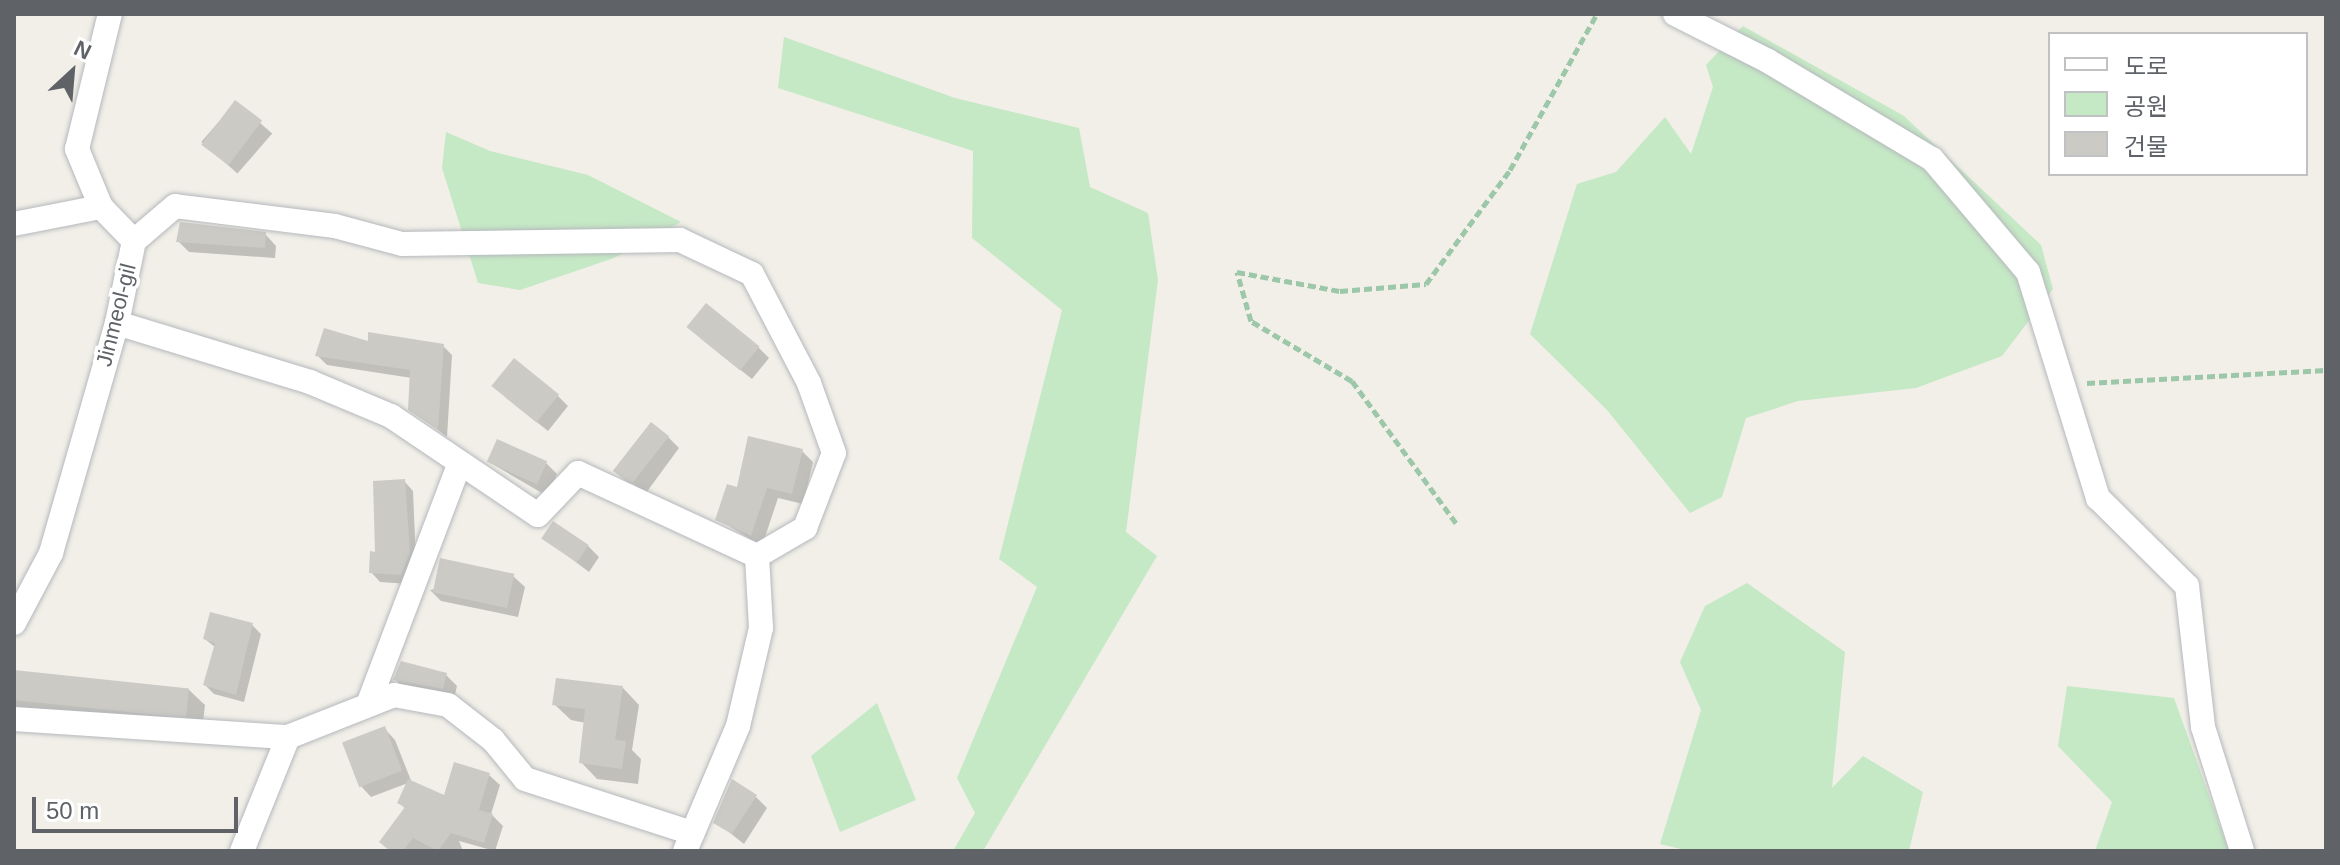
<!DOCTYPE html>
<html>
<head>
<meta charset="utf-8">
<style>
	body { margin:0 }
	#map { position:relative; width:2340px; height:865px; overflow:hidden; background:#f1efe8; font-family:Arial,"Noto Sans KR",sans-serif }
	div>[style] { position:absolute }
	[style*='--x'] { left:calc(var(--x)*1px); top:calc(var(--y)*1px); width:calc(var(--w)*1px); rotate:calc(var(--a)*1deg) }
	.green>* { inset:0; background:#c5e8c5 }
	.shadow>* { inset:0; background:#0003; transform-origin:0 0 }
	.building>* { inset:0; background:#cccac5; transform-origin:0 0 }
	.path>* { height:5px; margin-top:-2.5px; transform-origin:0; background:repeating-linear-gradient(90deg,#9cc7a9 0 8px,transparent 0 12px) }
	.roads { filter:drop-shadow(0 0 2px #b5b8bc) drop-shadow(0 0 2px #b5b8bc) }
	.street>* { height:24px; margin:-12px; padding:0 12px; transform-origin:12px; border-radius:12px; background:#fff }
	span { translate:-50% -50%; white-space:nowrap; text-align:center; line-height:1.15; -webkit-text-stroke:7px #fff; paint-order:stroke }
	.street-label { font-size:22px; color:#5f6368 }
	.frame { position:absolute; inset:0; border:16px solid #5f6368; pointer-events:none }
	.legend { position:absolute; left:2048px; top:32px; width:260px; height:144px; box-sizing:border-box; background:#fff; border:2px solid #bfc1c3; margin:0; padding:10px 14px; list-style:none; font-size:24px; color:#5f6368 }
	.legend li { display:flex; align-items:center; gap:16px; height:40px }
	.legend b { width:40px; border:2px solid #bfc1c3 }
	.north { position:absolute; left:32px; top:32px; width:80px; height:80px; -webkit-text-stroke:6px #fff; paint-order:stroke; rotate:26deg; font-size:22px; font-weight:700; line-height:32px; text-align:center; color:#5f6368 }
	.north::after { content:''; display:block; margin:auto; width:28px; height:36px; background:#5f6368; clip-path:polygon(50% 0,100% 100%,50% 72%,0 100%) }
	.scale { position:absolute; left:32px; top:797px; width:206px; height:36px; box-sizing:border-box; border:4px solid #5f6368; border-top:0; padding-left:10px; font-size:24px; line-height:28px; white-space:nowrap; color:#5f6368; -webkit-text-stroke:6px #fff; paint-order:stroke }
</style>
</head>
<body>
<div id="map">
	<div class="green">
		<div style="clip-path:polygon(1743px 26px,1904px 116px,2041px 245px,2053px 289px,2002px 356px,1916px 388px,1798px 401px,1746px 418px,1722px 497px,1690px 513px,1607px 410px,1530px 334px,1577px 184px,1616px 172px,1665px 117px,1691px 154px,1713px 87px,1706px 65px)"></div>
		<div style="clip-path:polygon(784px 37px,955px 98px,1079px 128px,1090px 187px,1148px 213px,1158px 280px,1126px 532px,1157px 556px,983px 851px,953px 851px,975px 813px,957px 778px,1037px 587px,999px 559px,1062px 310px,972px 238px,973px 151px,778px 88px)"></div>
		<div style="clip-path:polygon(446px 132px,490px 151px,588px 175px,681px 222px,614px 258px,520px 290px,478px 283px,442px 168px)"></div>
		<div style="clip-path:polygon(1747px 583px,1845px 652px,1832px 788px,1863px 756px,1923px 792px,1909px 851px,1689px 851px,1660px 844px,1701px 710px,1680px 662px,1705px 606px)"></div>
		<div style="clip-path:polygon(2067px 686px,2174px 698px,2229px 851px,2095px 851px,2112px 802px,2058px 746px)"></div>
		<div style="clip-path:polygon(877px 703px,916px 800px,840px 832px,811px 756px)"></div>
	</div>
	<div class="shadow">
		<div style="left:236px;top:102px;width:48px;height:53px;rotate:41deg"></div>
		<div style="clip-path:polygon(265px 234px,276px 246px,275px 258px,189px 252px,178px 241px)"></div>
		<div style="clip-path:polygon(700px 338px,758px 347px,769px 358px,752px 379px)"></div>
		<div style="clip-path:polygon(443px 346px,452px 355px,447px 437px,410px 409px,412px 378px,327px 365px,317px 355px)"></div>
		<div style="clip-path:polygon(557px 395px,568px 406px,548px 431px,505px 397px)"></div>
		<div style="clip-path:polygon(668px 437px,679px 448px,646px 493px,619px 474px)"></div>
		<div style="clip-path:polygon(802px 451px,813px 462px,803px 504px,778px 498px,762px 546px,717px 519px,738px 490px)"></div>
		<div style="clip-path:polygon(489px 462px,546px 463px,557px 474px,547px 496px)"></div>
		<div style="clip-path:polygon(404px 481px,413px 491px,416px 562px,410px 584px,380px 582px,371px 572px)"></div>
		<div style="clip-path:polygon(544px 538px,588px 546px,599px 557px,589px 572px)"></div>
		<div style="clip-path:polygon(513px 576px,525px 587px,518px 617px,441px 601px,430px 590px)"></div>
		<div style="clip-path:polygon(252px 625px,261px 634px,244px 702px,214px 694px,205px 685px,216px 648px,205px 639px)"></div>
		<div style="clip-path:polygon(14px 672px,188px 689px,205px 705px,202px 731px,24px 715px,14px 705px)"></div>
		<div style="clip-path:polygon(446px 675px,457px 686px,454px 699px,406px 691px,396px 680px)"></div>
		<div style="clip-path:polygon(623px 688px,639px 705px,632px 750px,641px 759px,638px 784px,597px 779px,581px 762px,586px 723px,571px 720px,554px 704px)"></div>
		<div style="clip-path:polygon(384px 728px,395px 740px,412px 783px,445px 798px,489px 775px,500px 785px,491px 814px,503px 826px,495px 851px,459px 841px,463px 851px,390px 851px,406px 809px,399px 803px,408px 783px,371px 797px,360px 785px)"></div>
		<div style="clip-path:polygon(756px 797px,767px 808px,744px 844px,716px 822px)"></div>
	</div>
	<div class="building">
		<div style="left:235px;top:100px;width:34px;height:56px;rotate:37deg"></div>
		<div style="clip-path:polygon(180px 222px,266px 232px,265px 248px,176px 242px)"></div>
		<div style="left:706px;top:303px;width:69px;height:31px;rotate:39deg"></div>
		<div style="clip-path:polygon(324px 328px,368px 341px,368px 332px,444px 344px,438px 430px,408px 410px,410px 370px,315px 356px)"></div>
		<div style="left:514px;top:358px;width:58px;height:36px;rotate:39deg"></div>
		<div style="left:651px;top:422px;width:23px;height:62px;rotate:38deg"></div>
		<div style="clip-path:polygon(748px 436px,803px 449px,792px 494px,767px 488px,751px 536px,715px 520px,727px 484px,737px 487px)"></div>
		<div style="left:497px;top:439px;width:55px;height:25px;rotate:24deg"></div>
		<div style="clip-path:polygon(405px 479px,410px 552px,401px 575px,369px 573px,370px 551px,375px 552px,373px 481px)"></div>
		<div style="left:553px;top:521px;width:43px;height:21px;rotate:34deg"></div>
		<div style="left:440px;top:558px;width:76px;height:35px;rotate:12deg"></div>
		<div style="clip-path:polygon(210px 612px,253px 623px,236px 695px,203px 685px,215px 643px,203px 639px)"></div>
		<div style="clip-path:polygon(401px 661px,447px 673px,443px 689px,393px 680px)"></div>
		<div style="left:14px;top:670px;width:176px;height:30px;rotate:6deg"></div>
		<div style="clip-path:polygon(556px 678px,623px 686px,615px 740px,626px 741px,622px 769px,579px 763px,585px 709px,552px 705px)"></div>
		<div style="left:385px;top:726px;width:48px;height:46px;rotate:69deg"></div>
		<div style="clip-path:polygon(454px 762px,490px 773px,479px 810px,493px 814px,484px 843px,451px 833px,438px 851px,413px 838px,403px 851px,390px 851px,379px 842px,405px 807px,397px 803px,408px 779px,444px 795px)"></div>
		<div style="clip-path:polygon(732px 779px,757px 795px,732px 834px,713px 823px)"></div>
	</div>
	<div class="path">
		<div style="--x:2087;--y:383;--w:239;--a:-3.1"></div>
		<div style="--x:1456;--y:523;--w:176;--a:-126.2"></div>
		<div style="--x:1352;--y:381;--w:117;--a:-149.3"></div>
		<div style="--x:1251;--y:321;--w:51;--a:-105.9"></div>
		<div style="--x:1237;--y:272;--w:105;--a:10.5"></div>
		<div style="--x:1340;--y:291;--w:86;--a:-4.7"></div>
		<div style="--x:1426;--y:284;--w:142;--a:-53.6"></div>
		<div style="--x:1510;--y:170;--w:179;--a:-60.9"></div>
	</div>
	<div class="roads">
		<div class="street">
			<div style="--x:1675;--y:14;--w:104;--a:26.8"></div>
			<div style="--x:1768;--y:61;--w:191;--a:30.9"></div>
			<div style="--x:1932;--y:159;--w:148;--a:49.7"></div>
			<div style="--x:2028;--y:272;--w:237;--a:72.8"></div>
			<div style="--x:2098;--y:498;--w:125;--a:44.7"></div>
			<div style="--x:2187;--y:586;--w:142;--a:83.5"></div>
			<div style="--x:2203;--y:727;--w:130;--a:72.5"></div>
			<div style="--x:14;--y:224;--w:89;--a:-11.1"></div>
			<div style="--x:117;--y:323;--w:202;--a:17"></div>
			<div style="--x:310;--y:382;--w:88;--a:22.8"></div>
			<div style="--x:391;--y:416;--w:177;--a:34"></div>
			<div style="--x:538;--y:515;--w:58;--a:-46.4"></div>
			<div style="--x:578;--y:473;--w:197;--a:24.9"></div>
			<div style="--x:757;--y:556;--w:56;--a:-30.3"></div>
			<div style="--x:805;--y:528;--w:80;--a:-68.9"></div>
			<div style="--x:834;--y:453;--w:74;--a:-109.7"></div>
			<div style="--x:809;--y:383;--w:123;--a:-117.6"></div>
			<div style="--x:752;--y:274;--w:80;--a:-154.7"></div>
			<div style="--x:680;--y:240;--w:278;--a:179.2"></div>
			<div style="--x:402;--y:244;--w:69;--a:-165"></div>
			<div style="--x:335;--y:226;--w:161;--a:-172.9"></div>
			<div style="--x:175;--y:206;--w:54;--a:139.5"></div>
			<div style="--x:14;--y:623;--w:79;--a:-62.1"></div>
			<div style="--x:51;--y:553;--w:239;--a:-74"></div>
			<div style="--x:117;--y:323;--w:84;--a:-78.3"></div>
			<div style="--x:134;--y:241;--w:47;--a:-134.1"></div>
			<div style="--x:101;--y:207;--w:63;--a:-112.5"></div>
			<div style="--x:77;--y:149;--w:139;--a:-76.3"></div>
			<div style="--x:369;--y:702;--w:254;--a:-69.2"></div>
			<div style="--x:14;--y:719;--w:275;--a:3.8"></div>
			<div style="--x:288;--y:737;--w:114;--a:-21.6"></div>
			<div style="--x:394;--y:695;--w:55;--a:10.5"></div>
			<div style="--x:448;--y:705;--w:57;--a:37.9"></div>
			<div style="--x:493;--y:740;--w:50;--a:50.6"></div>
			<div style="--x:525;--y:779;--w:176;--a:17.9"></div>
			<div style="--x:242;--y:851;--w:123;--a:-68"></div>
			<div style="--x:685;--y:851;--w:136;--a:-67"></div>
			<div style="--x:738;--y:726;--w:101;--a:-76.8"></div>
			<div style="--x:761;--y:628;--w:72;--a:-93.2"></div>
		</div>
	</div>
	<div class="street-label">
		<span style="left:116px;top:315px;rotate:-76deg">Jinmeol-gil</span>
	</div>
	<div class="frame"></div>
	<ul class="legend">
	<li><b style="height:10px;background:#fff"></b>도로</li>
	<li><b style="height:22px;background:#c5e8c5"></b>공원</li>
	<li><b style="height:22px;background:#cccac5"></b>건물</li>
	</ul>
	<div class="north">N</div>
	<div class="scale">50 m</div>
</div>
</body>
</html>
